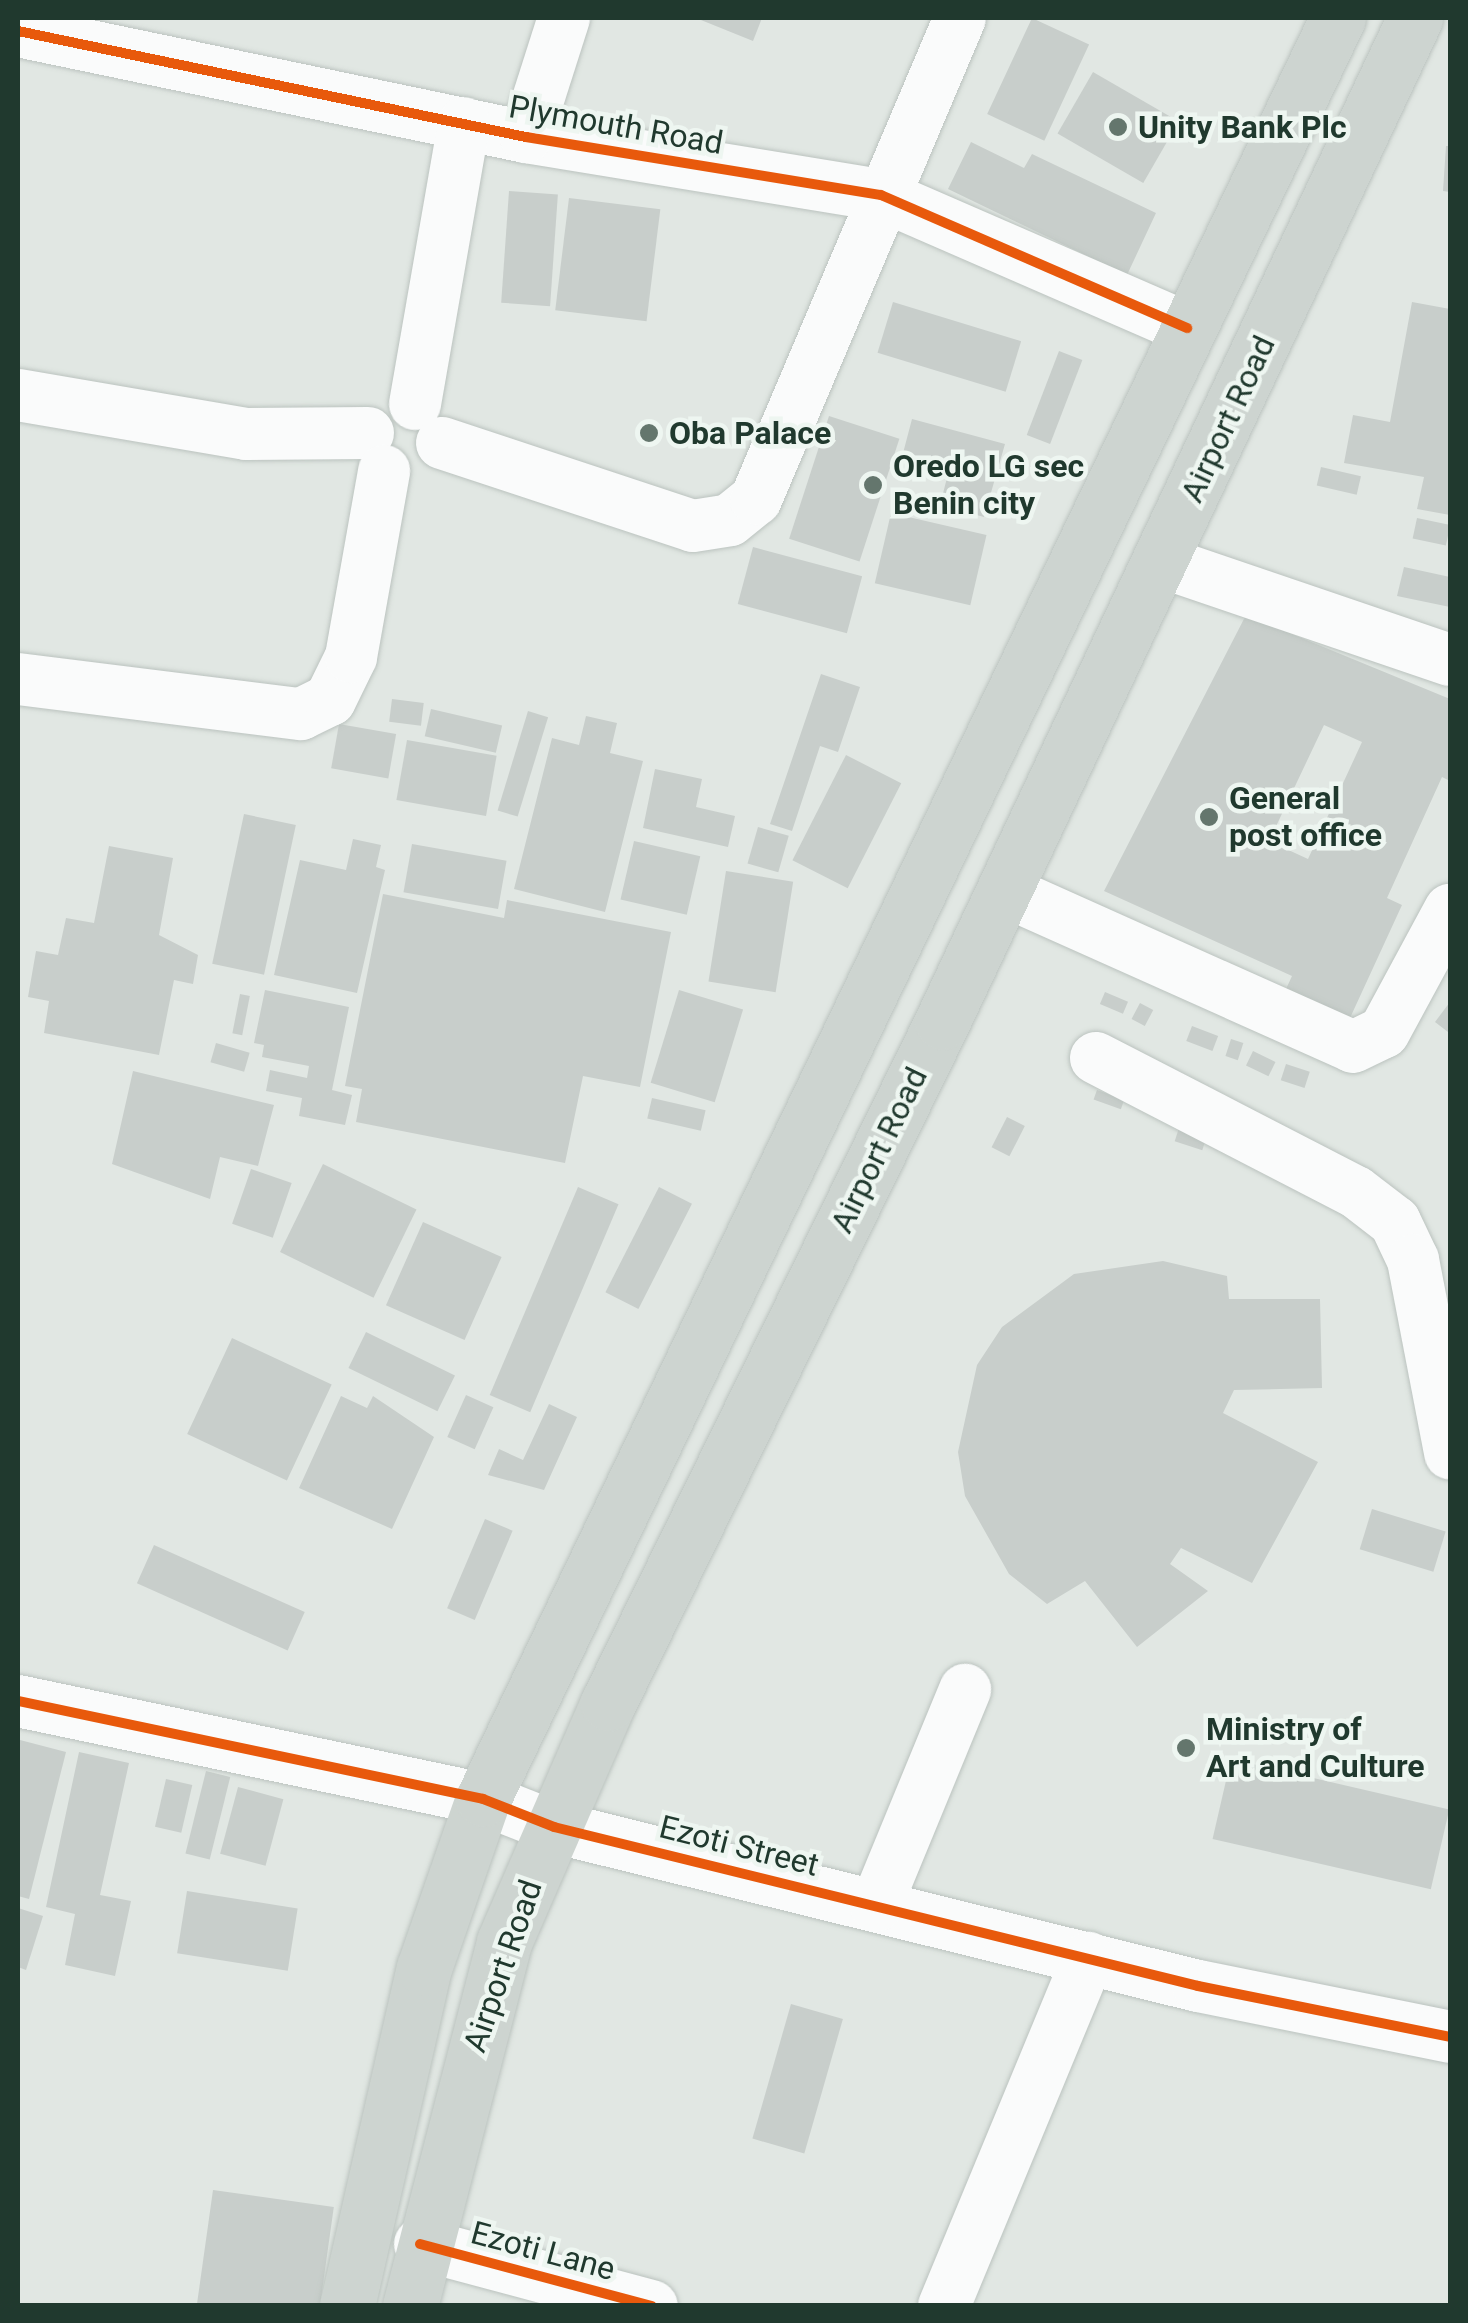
<!DOCTYPE html>
<html>
<head>
<meta charset="utf-8">
<style>
	body { margin:0 }
	#map { position:relative; width:1468px; height:2323px; overflow:hidden; background:#e1e7e3; font-family:Roboto,sans-serif }
	div>[style] { position:absolute }
	[style*='--x'] { left:calc(var(--x)*1px); top:calc(var(--y)*1px); width:calc(var(--w)*1px); rotate:calc(var(--a)*1deg) }
	.building>* { inset:0; background:#c8cecb; transform-origin:0 0 }
	.roads { filter:drop-shadow(0 0 2px #bbc3bf) drop-shadow(0 0 2px #bbc3bf) }
	.minor>* { height:52px; margin:-26px; padding:0 26px; transform-origin:26px; border-radius:26px; background:#fafbfb }
	.major>* { height:55px; margin:-27.5px; padding:0 27.5px; transform-origin:27.5px; border-radius:27.5px; background:#cdd4d0 }
	.cycleway>* { height:10px; margin:-5px; padding:0 5px; transform-origin:5px; border-radius:5px; background:#e8590c }
	.dots>* { width:28px; height:28px; translate:-50% -50%; box-sizing:border-box; border:5px solid #eef6f1; border-radius:50% }
	span { translate:-50% -50%; white-space:nowrap; text-align:center; line-height:1.15; -webkit-text-stroke:9px #eef6f1; paint-order:stroke }
	.street-label { font-size:32px; color:#20392e }
	.poi-label { font-size:32px; color:#20392e; font-weight:700 }
	.left { translate:0 -50%; text-align:left }
	.frame { position:absolute; inset:0; border:20px solid #20392e; pointer-events:none }
</style>
</head>
<body>
<div id="map">
	<div class="building">
		<div style="clip-path:polygon(696px 18px,762px 18px,753px 41px)"></div>
		<div style="left:1032px;top:18px;width:63px;height:106px;rotate:25deg"></div>
		<div style="left:1093px;top:72px;width:99px;height:71px;rotate:30deg"></div>
		<div style="clip-path:polygon(971px 142px,1024px 168px,1032px 154px,1156px 213px,1127px 275px,948px 189px)"></div>
		<div style="clip-path:polygon(1446px 146px,1450px 146px,1450px 192px,1443px 191px)"></div>
		<div style="left:509px;top:191px;width:49px;height:112px;rotate:4deg"></div>
		<div style="left:569px;top:198px;width:92px;height:113px;rotate:7deg"></div>
		<div style="left:893px;top:302px;width:134px;height:53px;rotate:17deg"></div>
		<div style="clip-path:polygon(1412px 302px,1450px 309px,1450px 515px,1417px 509px,1424px 477px,1344px 463px,1353px 415px,1390px 422px)"></div>
		<div style="left:1059px;top:351px;width:25px;height:90px;rotate:21deg"></div>
		<div style="left:829px;top:416px;width:74px;height:129px;rotate:18deg"></div>
		<div style="clip-path:polygon(912px 419px,1005px 444px,984px 517px,940px 505px,949px 470px,902px 457px)"></div>
		<div style="left:1321px;top:467px;width:41px;height:19px;rotate:13deg"></div>
		<div style="left:891px;top:513px;width:98px;height:72px;rotate:13deg"></div>
		<div style="left:1417px;top:518px;width:34px;height:21px;rotate:12deg"></div>
		<div style="left:753px;top:547px;width:113px;height:59px;rotate:15deg"></div>
		<div style="clip-path:polygon(1404px 567px,1450px 577px,1450px 607px,1397px 596px)"></div>
		<div style="clip-path:polygon(evenodd,1246px 615px,1450px 699px,1450px 781px,1442px 777px,1387px 898px,1402px 905px,1350px 1018px,1286px 989px,1292px 976px,1104px 891px,1246px 615px,1324px 725px,1362px 742px,1308px 859px,1269px 841px,1324px 725px)"></div>
		<div style="clip-path:polygon(821px 674px,860px 687px,838px 752px,820px 746px,792px 831px,770px 824px)"></div>
		<div style="left:392px;top:699px;width:32px;height:23px;rotate:7deg"></div>
		<div style="left:431px;top:709px;width:73px;height:28px;rotate:13deg"></div>
		<div style="left:528px;top:711px;width:21px;height:104px;rotate:17deg"></div>
		<div style="clip-path:polygon(586px 716px,617px 723px,610px 753px,643px 761px,605px 912px,514px 889px,552px 738px,579px 745px)"></div>
		<div style="left:339px;top:724px;width:58px;height:45px;rotate:10deg"></div>
		<div style="left:407px;top:740px;width:91px;height:61px;rotate:10deg"></div>
		<div style="left:846px;top:755px;width:62px;height:118px;rotate:27deg"></div>
		<div style="clip-path:polygon(655px 769px,702px 779px,696px 807px,735px 816px,728px 847px,643px 828px)"></div>
		<div style="left:244px;top:814px;width:53px;height:153px;rotate:12deg"></div>
		<div style="left:758px;top:827px;width:32px;height:38px;rotate:16deg"></div>
		<div style="clip-path:polygon(353px 839px,381px 845px,376px 867px,385px 870px,357px 993px,274px 975px,300px 860px,346px 870px)"></div>
		<div style="left:634px;top:841px;width:68px;height:60px;rotate:13deg"></div>
		<div style="left:412px;top:844px;width:96px;height:49px;rotate:10deg"></div>
		<div style="clip-path:polygon(109px 846px,173px 858px,159px 935px,198px 955px,193px 984px,174px 980px,159px 1055px,44px 1033px,49px 1001px,28px 997px,36px 951px,58px 955px,66px 918px,94px 923px)"></div>
		<div style="left:726px;top:871px;width:68px;height:112px;rotate:9deg"></div>
		<div style="clip-path:polygon(383px 894px,504px 918px,507px 900px,671px 932px,640px 1087px,583px 1076px,565px 1163px,356px 1122px,362px 1089px,345px 1086px)"></div>
		<div style="clip-path:polygon(265px 990px,349px 1007px,332px 1090px,352px 1095px,345px 1125px,299px 1116px,302px 1098px,266px 1091px,270px 1070px,307px 1078px,309px 1066px,262px 1057px,264px 1045px,254px 1043px)"></div>
		<div style="left:679px;top:990px;width:67px;height:97px;rotate:17deg"></div>
		<div style="left:1105px;top:992px;width:25px;height:13px;rotate:23deg"></div>
		<div style="left:240px;top:994px;width:10px;height:40px;rotate:11deg"></div>
		<div style="clip-path:polygon(1450px 1002px,1450px 1028px,1448px 1032px,1435px 1022px)"></div>
		<div style="left:1140px;top:1003px;width:15px;height:18px;rotate:28deg"></div>
		<div style="left:1192px;top:1026px;width:28px;height:16px;rotate:21deg"></div>
		<div style="left:1231px;top:1039px;width:13px;height:18px;rotate:18deg"></div>
		<div style="left:216px;top:1043px;width:35px;height:20px;rotate:16deg"></div>
		<div style="left:1253px;top:1051px;width:25px;height:16px;rotate:26deg"></div>
		<div style="left:1286px;top:1064px;width:25px;height:17px;rotate:18deg"></div>
		<div style="clip-path:polygon(133px 1071px,274px 1105px,258px 1166px,220px 1157px,210px 1199px,112px 1164px)"></div>
		<div style="left:1097px;top:1090px;width:29px;height:10px;rotate:20deg"></div>
		<div style="left:652px;top:1098px;width:55px;height:21px;rotate:13deg"></div>
		<div style="left:1007px;top:1117px;width:20px;height:34px;rotate:27deg"></div>
		<div style="left:1179px;top:1128px;width:29px;height:14px;rotate:18deg"></div>
		<div style="left:323px;top:1164px;width:104px;height:98px;rotate:26deg"></div>
		<div style="left:251px;top:1169px;width:43px;height:58px;rotate:19deg"></div>
		<div style="left:578px;top:1187px;width:44px;height:226px;rotate:23deg"></div>
		<div style="left:659px;top:1187px;width:37px;height:118px;rotate:27deg"></div>
		<div style="left:423px;top:1222px;width:86px;height:91px;rotate:24deg"></div>
		<div style="clip-path:polygon(1163px 1261px,1227px 1276px,1229px 1299px,1320px 1299px,1322px 1388px,1234px 1390px,1223px 1413px,1318px 1462px,1252px 1583px,1181px 1548px,1170px 1564px,1208px 1591px,1137px 1647px,1085px 1581px,1047px 1604px,1009px 1574px,965px 1496px,958px 1452px,977px 1365px,1002px 1327px,1074px 1274px)"></div>
		<div style="left:366px;top:1332px;width:99px;height:40px;rotate:26deg"></div>
		<div style="left:232px;top:1338px;width:110px;height:106px;rotate:25deg"></div>
		<div style="left:466px;top:1395px;width:30px;height:46px;rotate:24deg"></div>
		<div style="clip-path:polygon(341px 1396px,367px 1408px,373px 1396px,434px 1437px,392px 1529px,299px 1488px)"></div>
		<div style="clip-path:polygon(549px 1404px,577px 1417px,544px 1490px,488px 1475px,499px 1449px,523px 1460px)"></div>
		<div style="left:1372px;top:1509px;width:77px;height:42px;rotate:17deg"></div>
		<div style="left:485px;top:1519px;width:30px;height:97px;rotate:23deg"></div>
		<div style="left:154px;top:1545px;width:165px;height:42px;rotate:24deg"></div>
		<div style="clip-path:polygon(20px 1740px,66px 1752px,29px 1899px,18px 1896px)"></div>
		<div style="clip-path:polygon(79px 1752px,129px 1763px,100px 1895px,131px 1901px,115px 1976px,65px 1965px,75px 1914px,46px 1907px)"></div>
		<div style="left:1231px;top:1759px;width:224px;height:82px;rotate:13deg"></div>
		<div style="left:206px;top:1771px;width:25px;height:85px;rotate:14deg"></div>
		<div style="left:166px;top:1779px;width:27px;height:49px;rotate:13deg"></div>
		<div style="left:238px;top:1787px;width:47px;height:69px;rotate:15deg"></div>
		<div style="left:187px;top:1891px;width:112px;height:63px;rotate:9deg"></div>
		<div style="clip-path:polygon(18px 1908px,43px 1916px,26px 1970px,18px 1967px)"></div>
		<div style="left:791px;top:2004px;width:54px;height:140px;rotate:16deg"></div>
		<div style="left:213px;top:2190px;width:122px;height:117px;rotate:8deg"></div>
	</div>
	<div class="roads">
		<div class="minor">
			<div style="--x:18;--y:31;--w:519;--a:11.79"></div>
			<div style="--x:526;--y:137;--w:360;--a:9.3"></div>
			<div style="--x:881;--y:195;--w:334;--a:23.5"></div>
			<div style="--x:526;--y:137;--w:125;--a:-72.3"></div>
			<div style="--x:18;--y:395;--w:231;--a:9.7"></div>
			<div style="--x:246;--y:434;--w:122;--a:-0.5"></div>
			<div style="--x:415;--y:404;--w:285;--a:-80.1"></div>
			<div style="--x:442;--y:443;--w:264;--a:18.3"></div>
			<div style="--x:693;--y:526;--w:37;--a:-9"></div>
			<div style="--x:730;--y:520;--w:33;--a:-39"></div>
			<div style="--x:756;--y:499;--w:522;--a:-67.02"></div>
			<div style="--x:1162;--y:562;--w:304;--a:18.8"></div>
			<div style="--x:18;--y:679;--w:285;--a:7.1"></div>
			<div style="--x:301;--y:714;--w:32;--a:-26"></div>
			<div style="--x:330;--y:700;--w:48;--a:-64"></div>
			<div style="--x:351;--y:657;--w:189;--a:-79.9"></div>
			<div style="--x:1005;--y:891;--w:381;--a:24.1"></div>
			<div style="--x:1353;--y:1047;--w:34;--a:-26"></div>
			<div style="--x:1384;--y:1032;--w:139;--a:-61.6"></div>
			<div style="--x:1096;--y:1058;--w:292;--a:27.3"></div>
			<div style="--x:1356;--y:1192;--w:49;--a:37.6"></div>
			<div style="--x:1395;--y:1222;--w:42;--a:64.7"></div>
			<div style="--x:1413;--y:1260;--w:197;--a:79.1"></div>
			<div style="--x:18;--y:1701;--w:475;--a:11.9"></div>
			<div style="--x:483;--y:1799;--w:76;--a:21.5"></div>
			<div style="--x:554;--y:1827;--w:663;--a:13.87"></div>
			<div style="--x:1198;--y:1986;--w:257;--a:11.4"></div>
			<div style="--x:876;--y:1906;--w:234;--a:-67.6"></div>
			<div style="--x:420;--y:2244;--w:240;--a:15"></div>
			<div style="--x:944;--y:2306;--w:377;--a:-67.5"></div>
		</div>
		<div class="major">
			<div style="--x:347;--y:2306;--w:347;--a:-77.2"></div>
			<div style="--x:424;--y:1968;--w:179;--a:-70.8"></div>
			<div style="--x:483;--y:1799;--w:1976;--a:-64.36"></div>
			<div style="--x:410;--y:2306;--w:376;--a:-75.5"></div>
			<div style="--x:504;--y:1942;--w:261;--a:-66.5"></div>
			<div style="--x:608;--y:1703;--w:758;--a:-63.87"></div>
			<div style="--x:942;--y:1022;--w:1110;--a:-64.77"></div>
		</div>
	</div>
	<div class="cycleway">
		<div style="--x:18;--y:31;--w:519;--a:11.79"></div>
		<div style="--x:526;--y:137;--w:360;--a:9.3"></div>
		<div style="--x:881;--y:195;--w:334;--a:23.5"></div>
		<div style="--x:18;--y:1701;--w:475;--a:11.9"></div>
		<div style="--x:483;--y:1799;--w:76;--a:21.5"></div>
		<div style="--x:554;--y:1827;--w:663;--a:13.87"></div>
		<div style="--x:1198;--y:1986;--w:257;--a:11.4"></div>
		<div style="--x:420;--y:2244;--w:240;--a:15"></div>
	</div>
	<div class="dots">
		<div style="left:1118px;top:127px;background:#64766d"></div>
		<div style="left:649px;top:433px;background:#64766d"></div>
		<div style="left:873px;top:485px;background:#64766d"></div>
		<div style="left:1209px;top:817px;background:#64766d"></div>
		<div style="left:1186px;top:1748px;background:#64766d"></div>
	</div>
	<div class="street-label">
		<span style="left:616px;top:125px;rotate:10deg">Plymouth Road</span>
		<span style="left:1228px;top:419px;rotate:-65deg">Airport Road</span>
		<span style="left:879px;top:1150px;rotate:-64deg">Airport Road</span>
		<span style="left:739px;top:1846px;rotate:14deg">Ezoti Street</span>
		<span style="left:503px;top:1966px;rotate:-71deg">Airport Road</span>
		<span style="left:543px;top:2251px;rotate:15deg">Ezoti Lane</span>
	</div>
	<div class="poi-label">
		<span class="left" style="left:1138px;top:127px">Unity Bank Plc</span>
		<span class="left" style="left:669px;top:433px">Oba Palace</span>
		<span class="left" style="left:893px;top:485px">Oredo LG sec<br>Benin city</span>
		<span class="left" style="left:1229px;top:817px">General<br>post office</span>
		<span class="left" style="left:1206px;top:1748px">Ministry of<br>Art and Culture</span>
	</div>
	<div class="frame"></div>
</div>
</body>
</html>
